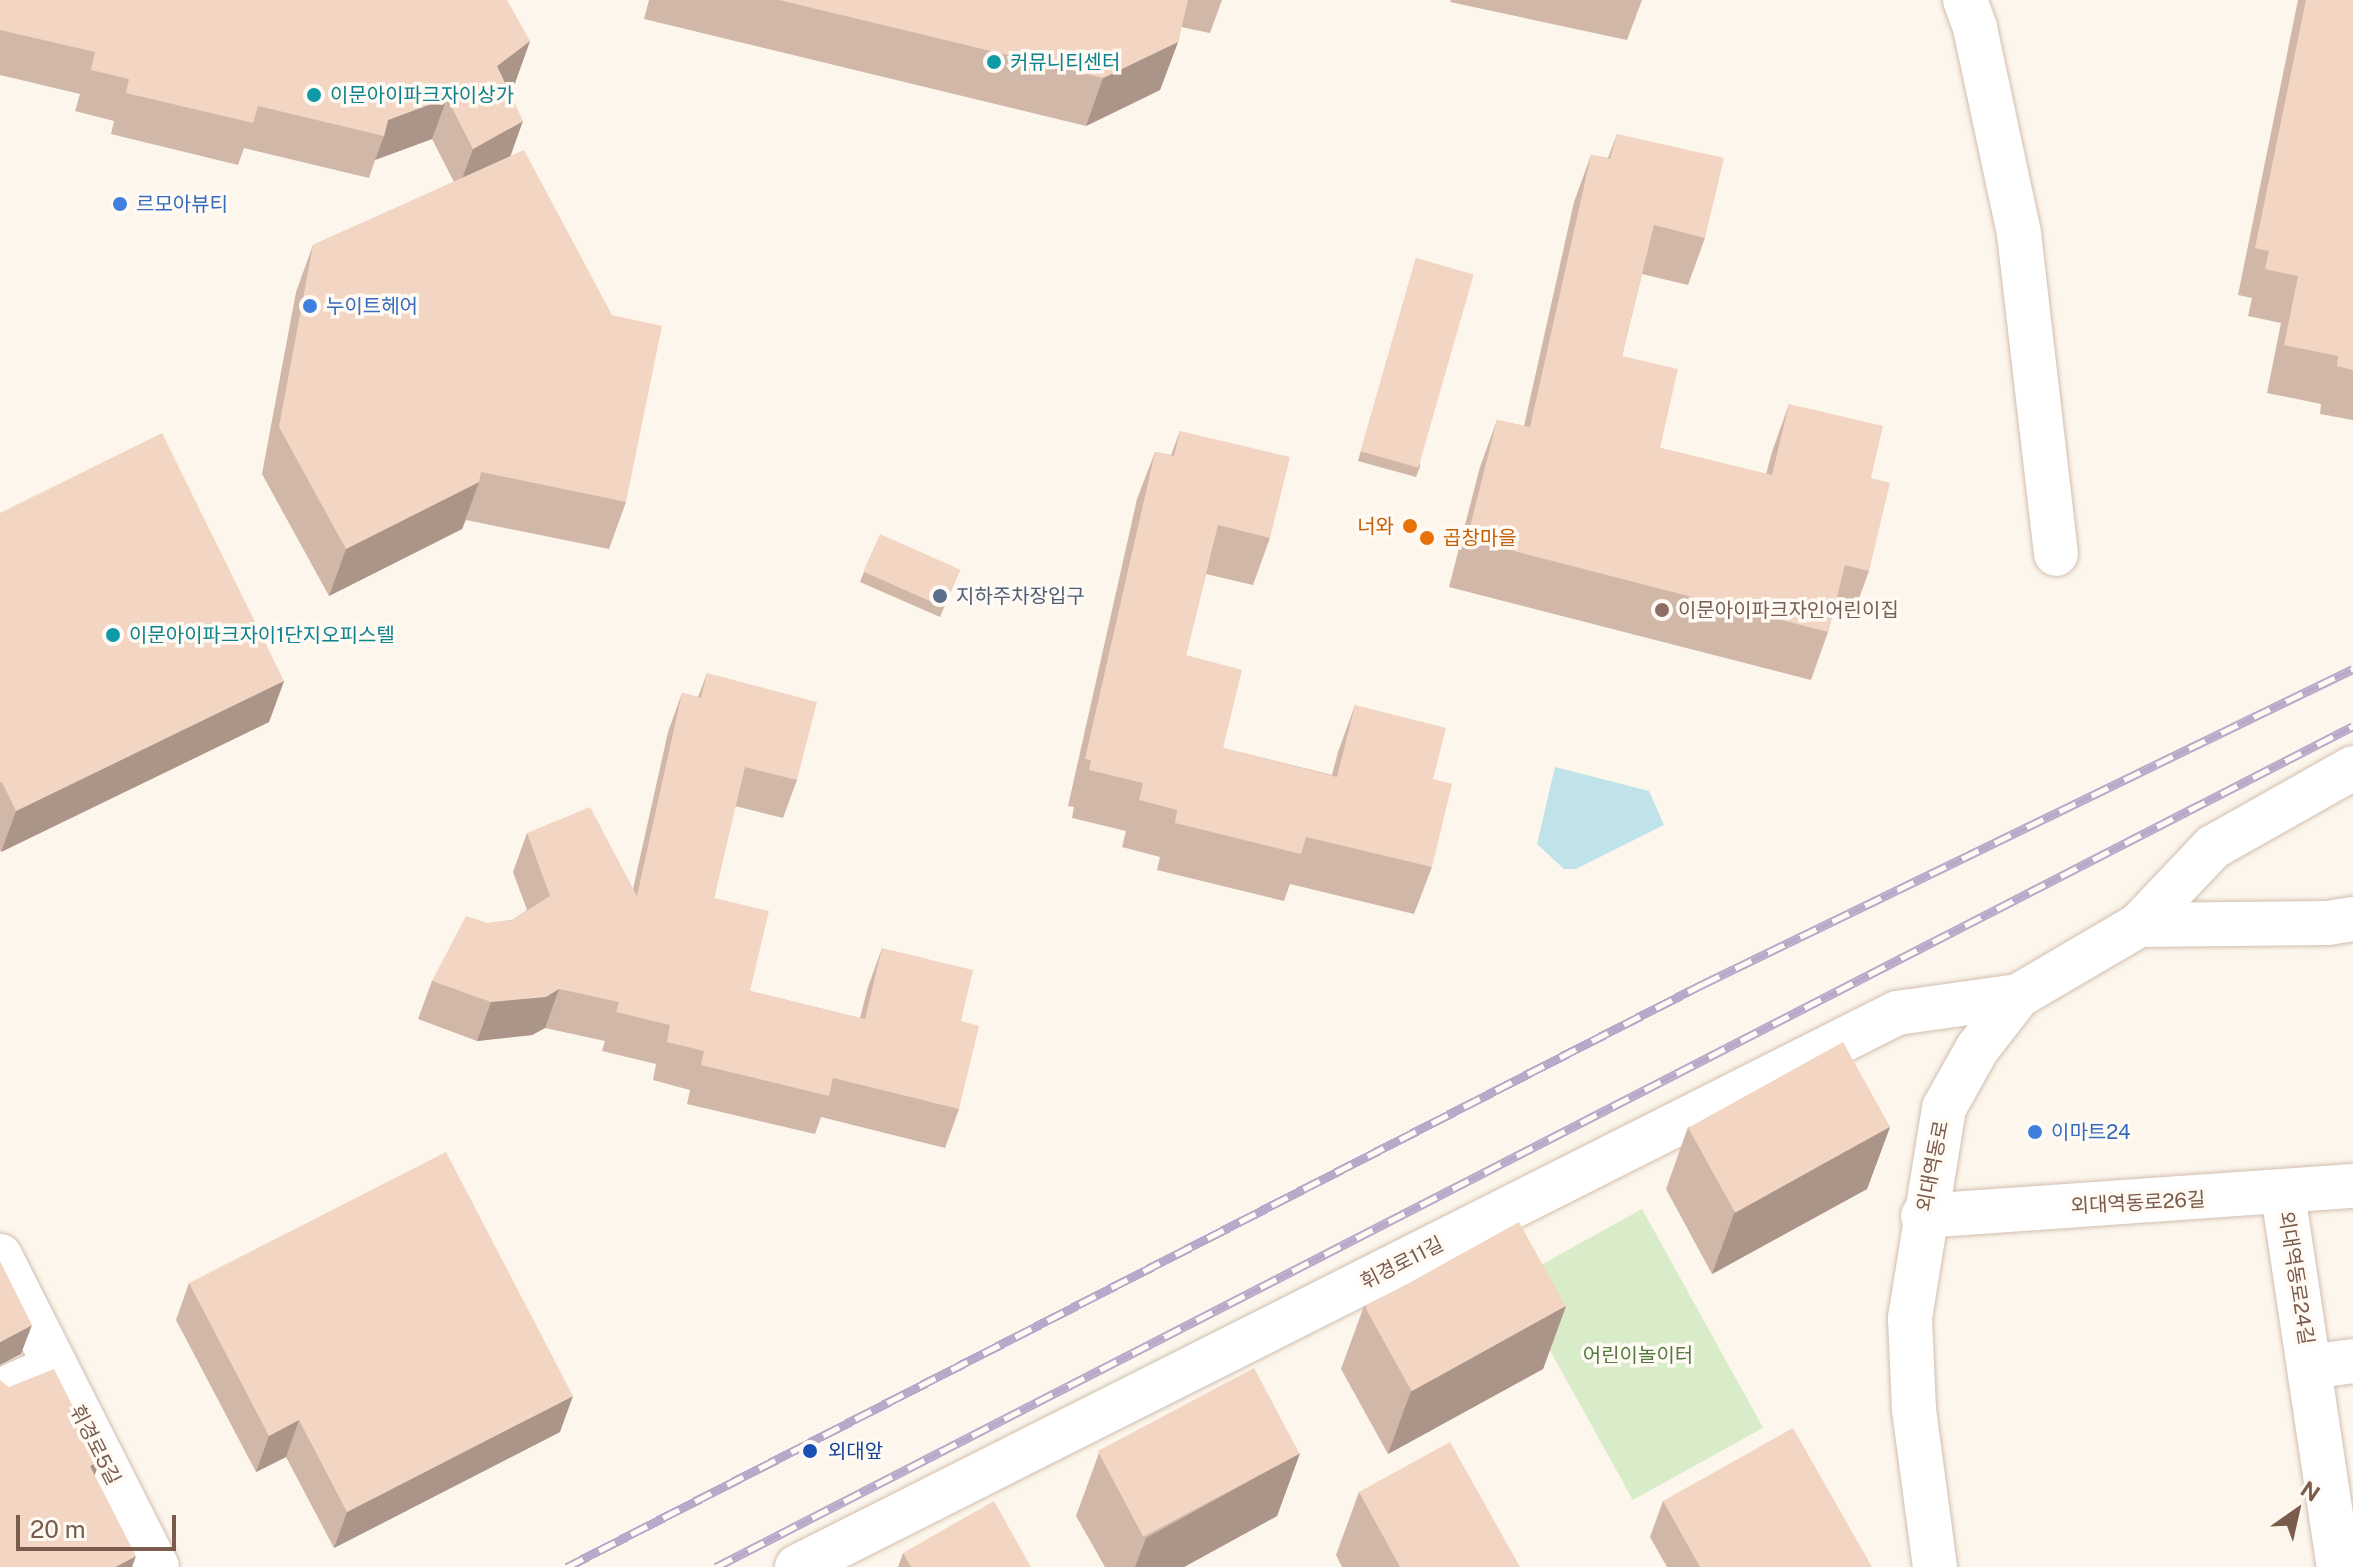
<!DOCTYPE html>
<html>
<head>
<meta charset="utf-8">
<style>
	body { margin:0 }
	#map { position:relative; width:2353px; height:1567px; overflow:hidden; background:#fdf6ec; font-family:"Public Sans","Noto Sans KR",sans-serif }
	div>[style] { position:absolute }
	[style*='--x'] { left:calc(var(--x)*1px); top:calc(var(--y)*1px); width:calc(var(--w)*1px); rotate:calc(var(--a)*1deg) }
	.green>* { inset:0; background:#d8ecc9; transform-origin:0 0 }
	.water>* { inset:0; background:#bfe3e8 }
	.roads { filter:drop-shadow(0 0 2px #d1beb0) drop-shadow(0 0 2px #d1beb0) }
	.minor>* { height:44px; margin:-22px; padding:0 22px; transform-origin:22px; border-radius:22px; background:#fff }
	.tertiary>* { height:44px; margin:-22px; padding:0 22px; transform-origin:22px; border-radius:22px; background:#fff }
	.rail>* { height:9px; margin-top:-4.5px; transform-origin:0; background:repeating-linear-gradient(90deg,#fffaf3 0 18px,#b9a8c9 0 36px); box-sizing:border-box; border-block:2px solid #b9a8c9 }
	.wall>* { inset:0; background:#d1b7a8 }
	.shaded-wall>* { inset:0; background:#aa9588 }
	.building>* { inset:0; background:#f3d5c3; transform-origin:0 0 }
	.dots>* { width:22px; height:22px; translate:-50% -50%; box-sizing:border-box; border:4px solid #fffaf3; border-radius:50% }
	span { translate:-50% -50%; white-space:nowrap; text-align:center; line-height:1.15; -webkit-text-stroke:7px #fffaf3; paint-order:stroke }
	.culture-label { font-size:20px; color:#0d838f }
	.left { translate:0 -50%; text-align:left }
	.shop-label { font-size:20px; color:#366cbe }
	.food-label { font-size:20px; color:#c56008 }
	.right { translate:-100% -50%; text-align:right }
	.service-label { font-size:20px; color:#4e5e75 }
	.education-label { font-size:20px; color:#785e54 }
	.street-label { font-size:20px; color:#7a5c4d }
	.park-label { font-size:20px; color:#537a41 }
	.transit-label { font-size:20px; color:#164399 }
	.north { position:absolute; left:2257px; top:1471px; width:80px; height:80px; -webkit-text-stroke:6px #fffaf3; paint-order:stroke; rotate:34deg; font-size:22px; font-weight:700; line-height:32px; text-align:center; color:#7a5c4d }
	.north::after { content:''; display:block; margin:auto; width:28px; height:36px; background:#7a5c4d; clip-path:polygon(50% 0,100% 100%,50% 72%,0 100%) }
	.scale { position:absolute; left:16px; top:1515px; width:160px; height:36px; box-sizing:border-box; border:4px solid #7a5c4d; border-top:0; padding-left:10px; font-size:24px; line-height:28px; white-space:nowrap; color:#7a5c4d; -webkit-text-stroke:6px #fffaf3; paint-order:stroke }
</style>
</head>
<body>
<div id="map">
	<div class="green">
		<div style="left:1642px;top:1209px;width:250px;height:149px;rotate:61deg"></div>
	</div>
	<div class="water">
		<div style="clip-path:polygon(1555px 767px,1649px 791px,1664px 825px,1576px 869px,1564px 869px,1537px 844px)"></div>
	</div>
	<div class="roads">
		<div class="minor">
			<div style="--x:1965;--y:0;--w:30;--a:70"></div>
			<div style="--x:1975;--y:28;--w:211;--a:77.9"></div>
			<div style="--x:2019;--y:234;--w:322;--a:83.4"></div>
			<div style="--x:2139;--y:925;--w:108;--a:-46.5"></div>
			<div style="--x:2213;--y:847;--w:161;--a:-29.4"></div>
			<div style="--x:2283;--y:1194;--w:377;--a:81.5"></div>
			<div style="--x:1923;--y:1216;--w:431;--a:-4"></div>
			<div style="--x:0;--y:1256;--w:348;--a:63.2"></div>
			<div style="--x:2310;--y:1367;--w:43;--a:-7.9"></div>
			<div style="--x:0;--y:1391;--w:60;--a:-24.4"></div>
			<div style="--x:797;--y:1567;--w:1232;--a:-26.73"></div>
			<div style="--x:1897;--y:1013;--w:122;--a:-8"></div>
		</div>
		<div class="tertiary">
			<div style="--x:1935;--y:1567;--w:158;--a:-97.6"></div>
			<div style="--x:1914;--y:1410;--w:92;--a:-92.5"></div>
			<div style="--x:1910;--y:1318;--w:213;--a:-80.8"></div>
			<div style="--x:1944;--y:1108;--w:68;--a:-60.8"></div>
			<div style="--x:1977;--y:1049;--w:67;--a:-52.3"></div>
			<div style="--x:2018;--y:996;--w:140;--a:-30.4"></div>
			<div style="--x:2139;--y:925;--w:189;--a:-0.6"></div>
			<div style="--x:2328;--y:923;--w:25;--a:-9"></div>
		</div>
	</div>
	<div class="rail">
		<div style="--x:567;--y:1567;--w:1277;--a:-27.17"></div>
		<div style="--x:1703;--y:984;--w:722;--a:-25.86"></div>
		<div style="--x:716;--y:1567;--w:1840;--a:-27.19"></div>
	</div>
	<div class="wall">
		<div style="clip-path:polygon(0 0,530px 41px,515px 83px,507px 89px,510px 156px,626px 502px,609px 549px,466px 520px,462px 529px,329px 596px,262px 474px,296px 292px,313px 245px,454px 182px,432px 139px,375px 160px,369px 178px,244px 148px,238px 165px,111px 134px,114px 121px,75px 111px,80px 94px,0 75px)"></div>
		<div style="clip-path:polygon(649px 0,1222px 0,1210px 33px,1181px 27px,1178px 42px,1160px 90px,1086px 126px,644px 19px)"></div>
		<div style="clip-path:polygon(1451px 0,1642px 0,1627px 40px,1450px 2px)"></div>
		<div style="clip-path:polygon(2298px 0,2353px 0,2353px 420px,2320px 414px,2321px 404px,2267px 393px,2281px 323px,2248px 316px,2252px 298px,2238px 295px)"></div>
		<div style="clip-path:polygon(1617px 134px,1705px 238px,1688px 285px,1642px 274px,1622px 356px,1660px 448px,1766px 474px,1772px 452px,1789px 404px,1871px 478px,1869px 571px,1852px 618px,1833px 613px,1828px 632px,1811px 680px,1449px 587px,1480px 467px,1497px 420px,1524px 426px,1574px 202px,1591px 155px,1608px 158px)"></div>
		<div style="clip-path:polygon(1416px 258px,1420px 467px,1416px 477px,1358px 461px)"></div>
		<div style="clip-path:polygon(1180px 431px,1270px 538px,1253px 585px,1206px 574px,1186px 655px,1223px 748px,1332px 775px,1338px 752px,1355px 705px,1433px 779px,1432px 867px,1414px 914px,1290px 884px,1284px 901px,1157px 870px,1160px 857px,1122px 847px,1126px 831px,1072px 818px,1074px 807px,1068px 806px,1137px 499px,1155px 452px,1171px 455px)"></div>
		<div style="clip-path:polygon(0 513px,284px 681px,269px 722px,1px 852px,0 850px)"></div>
		<div style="clip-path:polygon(960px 570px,940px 617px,860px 582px,864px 572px)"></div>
		<div style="clip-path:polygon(707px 673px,797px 780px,783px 818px,735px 806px,714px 898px,750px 991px,860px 1018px,868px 987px,882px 948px,961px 1021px,959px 1109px,945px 1148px,821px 1117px,815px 1134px,687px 1104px,690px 1090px,653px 1080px,656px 1064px,602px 1051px,605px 1041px,545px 1028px,532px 1035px,477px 1041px,418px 1019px,432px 981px,488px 923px,512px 920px,527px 910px,513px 872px,527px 833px,633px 889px,668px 732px,682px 693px,698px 697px)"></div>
		<div style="clip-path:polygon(1688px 1127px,1890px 1127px,1867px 1189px,1712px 1274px,1666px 1189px)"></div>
		<div style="clip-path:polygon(189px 1283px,560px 1432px,334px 1548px,286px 1457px,256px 1472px,176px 1320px)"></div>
		<div style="clip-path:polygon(1364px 1306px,1566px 1306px,1543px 1369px,1388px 1454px,1341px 1369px)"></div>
		<div style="clip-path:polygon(1099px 1453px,1300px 1453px,1277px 1516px,1184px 1567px,1105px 1567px,1076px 1516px)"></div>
		<div style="clip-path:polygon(1359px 1492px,1520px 1567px,1342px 1567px,1336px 1555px)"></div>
		<div style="clip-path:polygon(1663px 1501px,1872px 1567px,1667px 1567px,1650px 1537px)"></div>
		<div style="clip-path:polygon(903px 1553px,1031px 1567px,898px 1567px)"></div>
	</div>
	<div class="shaded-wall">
		<div style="clip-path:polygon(530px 41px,515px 83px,481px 108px,497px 66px)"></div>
		<div style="clip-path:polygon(1178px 42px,1160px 90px,1086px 126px,1103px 78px)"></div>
		<div style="clip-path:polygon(447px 98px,432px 139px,375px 160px,384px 136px,388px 120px)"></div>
		<div style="clip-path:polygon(523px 121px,508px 163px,458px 190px,473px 149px)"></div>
		<div style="clip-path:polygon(479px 482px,462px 529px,329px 596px,346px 549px)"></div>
		<div style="clip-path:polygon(284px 681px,269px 722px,1px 852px,16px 811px)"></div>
		<div style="clip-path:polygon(559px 989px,545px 1028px,532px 1035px,477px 1041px,491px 1002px)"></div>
		<div style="clip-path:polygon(1890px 1127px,1867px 1189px,1712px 1274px,1735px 1211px)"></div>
		<div style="clip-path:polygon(1566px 1306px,1543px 1369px,1388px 1454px,1411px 1391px)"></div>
		<div style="clip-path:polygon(32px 1325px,21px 1354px,0 1365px,0 1342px)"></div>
		<div style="clip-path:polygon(573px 1396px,560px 1432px,334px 1548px,347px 1512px)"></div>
		<div style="clip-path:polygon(299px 1420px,286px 1457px,256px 1472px,269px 1436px)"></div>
		<div style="clip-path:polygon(1300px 1453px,1277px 1516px,1184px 1567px,1135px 1567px,1146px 1538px)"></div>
		<div style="clip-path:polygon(100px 1460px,90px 1489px,90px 1466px)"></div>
		<div style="clip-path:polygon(136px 1556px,132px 1567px,115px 1567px)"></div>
	</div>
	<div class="building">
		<div style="clip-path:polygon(0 0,507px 0,530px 41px,497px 66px,523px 121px,473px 149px,447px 98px,388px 120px,384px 136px,258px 106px,253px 123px,126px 93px,129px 79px,91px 70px,95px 52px,0 30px)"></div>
		<div style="clip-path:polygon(779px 0,1188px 0,1178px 42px,1103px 78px)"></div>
		<div style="clip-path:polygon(2306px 0,2353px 0,2353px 370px,2337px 366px,2338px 356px,2284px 345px,2298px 276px,2265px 269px,2269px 251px,2255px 248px)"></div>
		<div style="clip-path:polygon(1617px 134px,1724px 158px,1705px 238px,1654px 225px,1622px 356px,1678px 369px,1660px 448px,1772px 475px,1789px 404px,1883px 426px,1871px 478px,1890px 483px,1869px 571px,1845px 565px,1828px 632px,1467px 539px,1497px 420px,1530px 427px,1591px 155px,1610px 159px)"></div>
		<div style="clip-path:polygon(524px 150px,612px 315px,662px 326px,626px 502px,481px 472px,479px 482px,346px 549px,279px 427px,313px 245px)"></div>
		<div style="left:1416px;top:258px;width:60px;height:201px;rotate:16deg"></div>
		<div style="clip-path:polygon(1180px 431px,1290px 457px,1270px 538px,1218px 525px,1186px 655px,1242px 670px,1223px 748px,1337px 777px,1355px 705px,1446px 728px,1433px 779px,1452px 784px,1432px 867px,1306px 837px,1301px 854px,1175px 823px,1177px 810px,1139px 800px,1143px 783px,1089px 770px,1091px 760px,1085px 759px,1155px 452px,1174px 456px)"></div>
		<div style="clip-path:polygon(162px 433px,284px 681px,16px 811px,2px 782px,0 783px,0 513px)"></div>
		<div style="left:880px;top:534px;width:88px;height:41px;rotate:24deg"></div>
		<div style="clip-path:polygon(707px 673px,817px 702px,797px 780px,745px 767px,714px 898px,769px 911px,750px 991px,865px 1019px,882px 948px,973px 970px,961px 1021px,979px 1026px,959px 1109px,833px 1078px,829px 1096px,701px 1065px,704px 1051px,667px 1042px,670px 1025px,616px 1012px,619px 1002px,559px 989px,546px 997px,491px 1002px,432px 981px,466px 916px,488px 923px,512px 920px,550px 896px,527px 833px,590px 807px,637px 896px,682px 693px,701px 698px)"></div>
		<div style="left:1843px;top:1042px;width:97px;height:177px;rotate:61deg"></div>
		<div style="clip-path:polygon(446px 1152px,573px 1396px,347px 1512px,299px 1420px,269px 1436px,189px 1283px)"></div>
		<div style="left:1519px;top:1222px;width:96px;height:176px;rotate:61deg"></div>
		<div style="clip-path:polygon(0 1261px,32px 1325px,0 1342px)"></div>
		<div style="left:1254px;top:1368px;width:97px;height:177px;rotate:62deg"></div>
		<div style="clip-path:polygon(54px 1369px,100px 1460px,90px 1466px,136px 1556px,115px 1567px,0 1567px,0 1380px,9px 1387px)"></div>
		<div style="clip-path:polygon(1793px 1428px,1872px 1567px,1700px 1567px,1663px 1501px)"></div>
		<div style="clip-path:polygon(1450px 1442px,1520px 1567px,1400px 1567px,1359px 1492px)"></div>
		<div style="clip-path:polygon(994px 1501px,1031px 1567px,911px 1567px,903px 1553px)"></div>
	</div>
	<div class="dots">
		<div style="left:994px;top:62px;background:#0f9aa8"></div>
		<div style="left:314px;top:95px;background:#0f9aa8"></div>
		<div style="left:120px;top:204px;background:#3f7fe0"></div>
		<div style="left:310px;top:306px;background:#3f7fe0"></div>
		<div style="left:1410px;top:526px;background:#e8710a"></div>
		<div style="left:1427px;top:538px;background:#e8710a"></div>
		<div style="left:940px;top:596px;background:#5c6f8a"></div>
		<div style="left:1662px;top:610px;background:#8d6e63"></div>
		<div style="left:113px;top:635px;background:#0f9aa8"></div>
		<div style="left:2035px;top:1132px;background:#3f7fe0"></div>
		<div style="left:810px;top:1451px;background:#1a4fb4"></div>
	</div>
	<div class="culture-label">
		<span class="left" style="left:1010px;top:62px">커뮤니티센터</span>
		<span class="left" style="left:330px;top:95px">이문아이파크자이상가</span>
		<span class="left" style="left:129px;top:635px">이문아이파크자이1단지오피스텔</span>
	</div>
	<div class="shop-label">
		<span class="left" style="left:136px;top:204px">르모아뷰티</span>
		<span class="left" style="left:326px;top:306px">누이트헤어</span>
		<span class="left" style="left:2051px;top:1132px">이마트24</span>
	</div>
	<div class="food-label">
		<span class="right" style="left:1394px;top:526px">너와</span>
		<span class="left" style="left:1443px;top:538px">곱창마을</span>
	</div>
	<div class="service-label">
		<span class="left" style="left:956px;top:596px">지하주차장입구</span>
	</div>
	<div class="education-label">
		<span class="left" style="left:1678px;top:610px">이문아이파크자인어린이집</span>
	</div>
	<div class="street-label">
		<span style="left:1933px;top:1166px;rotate:-79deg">외대역동로</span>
		<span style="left:2138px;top:1203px;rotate:-3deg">외대역동로26길</span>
		<span style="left:1402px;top:1263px;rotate:-27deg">휘경로11길</span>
		<span style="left:2296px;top:1278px;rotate:81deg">외대역동로24길</span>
		<span style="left:95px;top:1445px;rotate:63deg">휘경로5길</span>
	</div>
	<div class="park-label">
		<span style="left:1638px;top:1355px">어린이놀이터</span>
	</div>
	<div class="transit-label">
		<span class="left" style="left:828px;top:1451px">외대앞</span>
	</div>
	<div class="north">N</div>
	<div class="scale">20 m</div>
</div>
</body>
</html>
